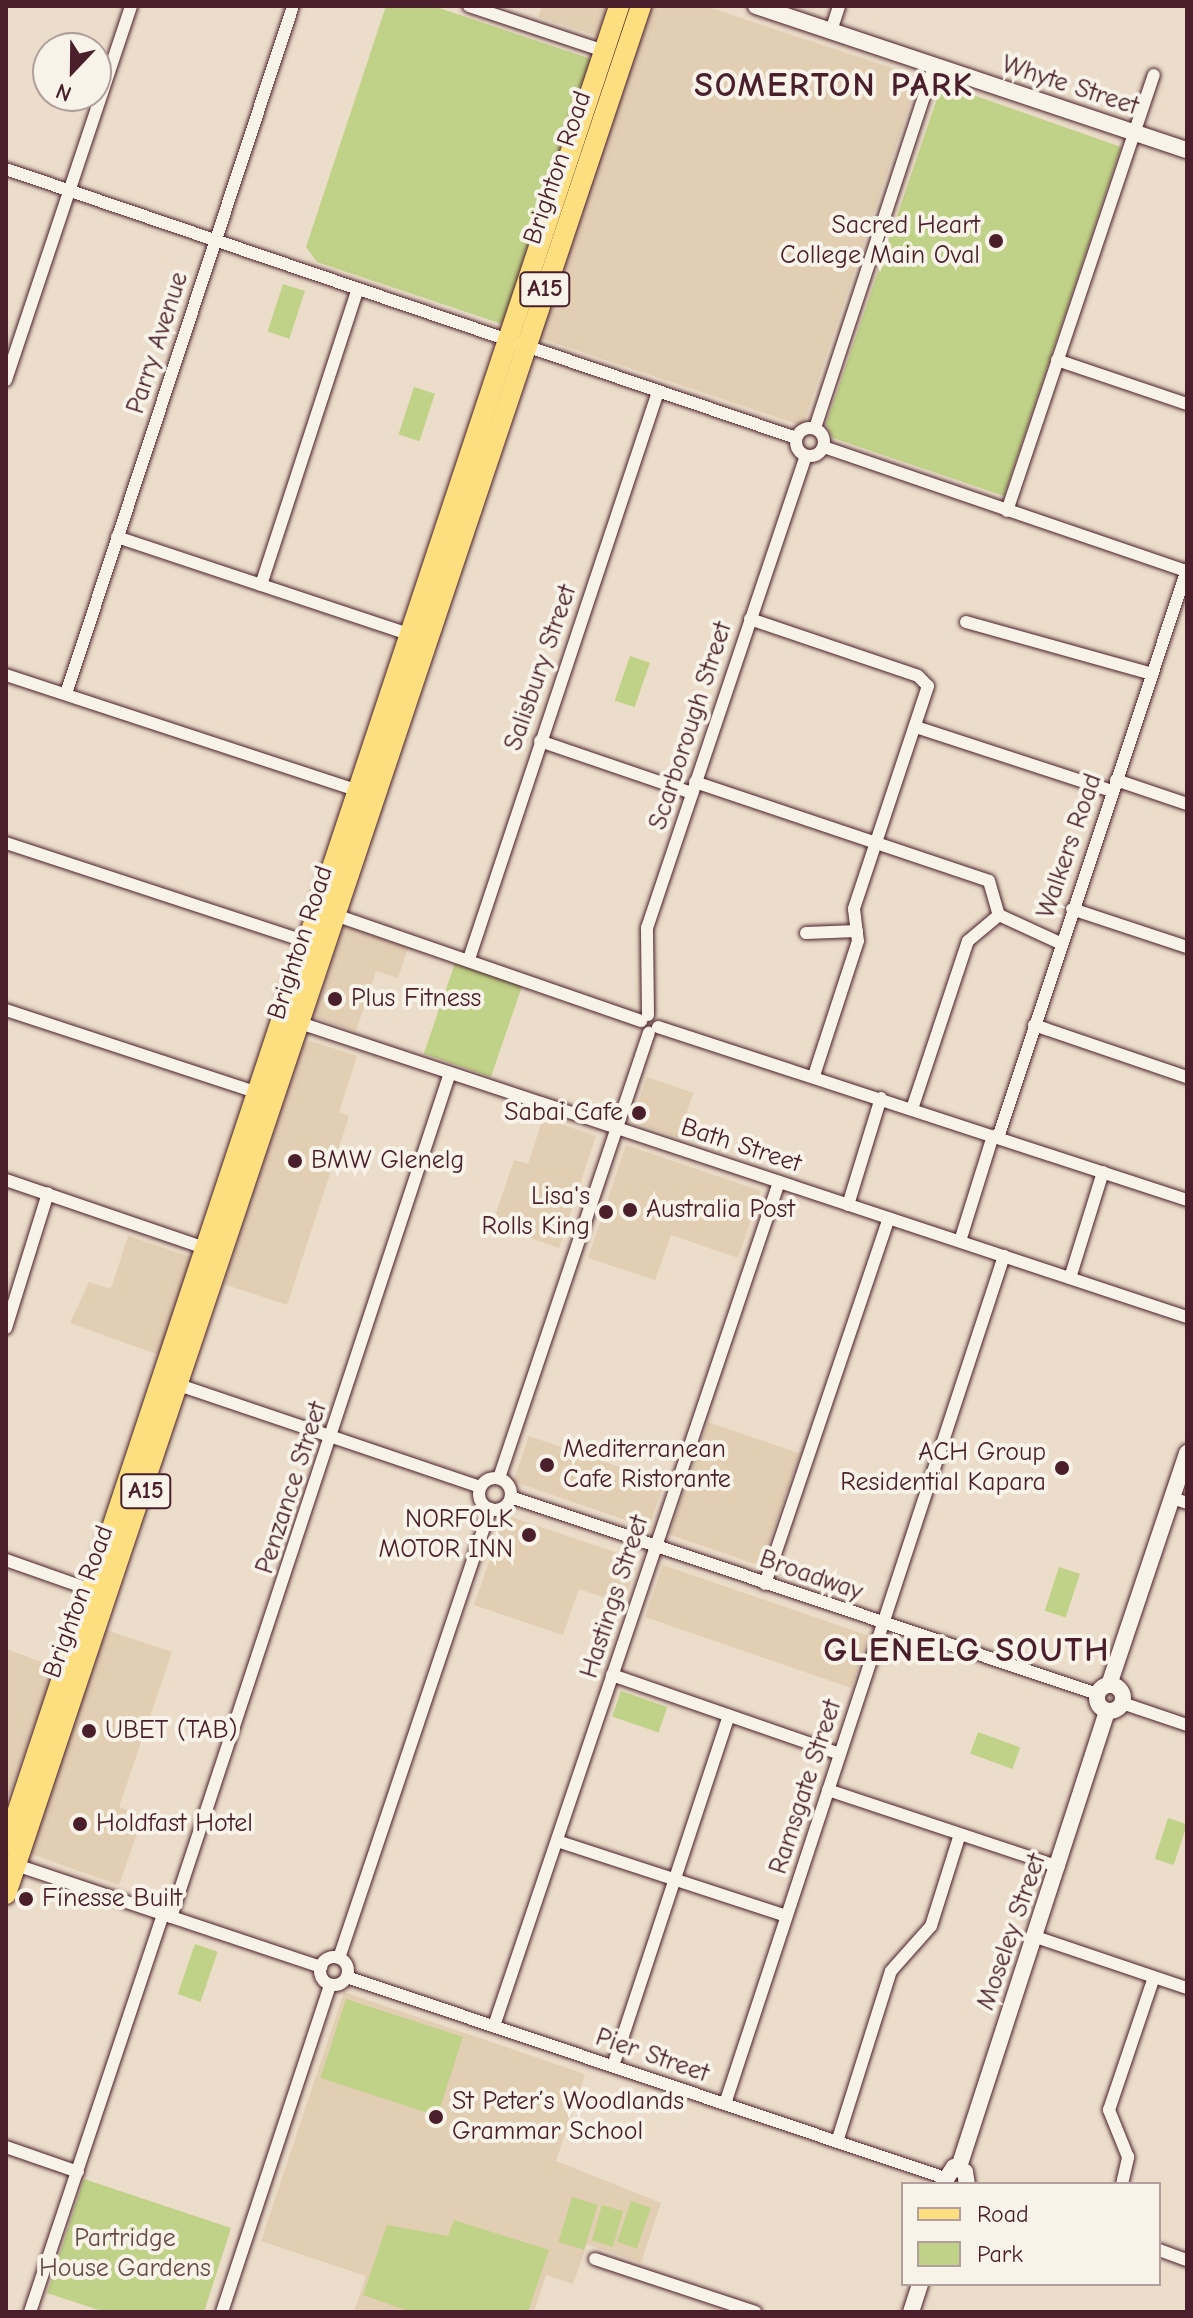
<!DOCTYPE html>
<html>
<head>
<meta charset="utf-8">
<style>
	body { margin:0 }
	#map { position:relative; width:1193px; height:2318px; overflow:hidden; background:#ebddc9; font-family:"Comic Neue",sans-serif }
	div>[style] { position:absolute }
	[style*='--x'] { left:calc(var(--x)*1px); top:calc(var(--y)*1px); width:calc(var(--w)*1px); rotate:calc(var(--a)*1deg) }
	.built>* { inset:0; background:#e2ceb3; transform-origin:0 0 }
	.green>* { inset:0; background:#c0d287; transform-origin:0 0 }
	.roads { filter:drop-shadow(0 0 2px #4a1f2b) drop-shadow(0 0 2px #4a1f2b) }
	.minor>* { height:12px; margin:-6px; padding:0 6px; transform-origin:6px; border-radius:6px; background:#f7f3e8 }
	.minor>.ring { margin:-6px; padding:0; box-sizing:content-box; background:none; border:12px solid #f7f3e8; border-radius:50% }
	.tertiary>* { height:16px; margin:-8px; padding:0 8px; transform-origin:8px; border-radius:8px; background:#f7f3e8 }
	.tertiary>.ring { margin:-8px; padding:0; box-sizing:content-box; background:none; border:16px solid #f7f3e8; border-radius:50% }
	.primary>* { height:20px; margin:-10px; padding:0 10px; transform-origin:10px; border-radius:10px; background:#fedf80 }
	.dots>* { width:22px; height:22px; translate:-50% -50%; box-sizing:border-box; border:4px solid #f7f3e8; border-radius:50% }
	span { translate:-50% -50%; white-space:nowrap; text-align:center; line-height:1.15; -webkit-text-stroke:8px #f7f3e8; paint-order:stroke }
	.shield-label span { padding:2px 6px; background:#f7f3e8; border:2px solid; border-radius:6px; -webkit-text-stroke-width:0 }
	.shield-label { font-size:24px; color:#4a1f2b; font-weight:700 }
	.street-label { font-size:26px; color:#4a1f2b }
	.poi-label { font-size:26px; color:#4a1f2b }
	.right { translate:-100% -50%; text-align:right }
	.left { translate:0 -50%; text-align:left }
	.park-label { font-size:26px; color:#684c42 }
	.district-label { font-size:34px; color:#4a1f2b; font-weight:700; letter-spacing:2px }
	.frame { position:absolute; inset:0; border:8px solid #4a1f2b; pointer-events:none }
	.legend { position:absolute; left:901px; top:2182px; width:260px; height:104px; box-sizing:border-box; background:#f7f3e8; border:2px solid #b29e9c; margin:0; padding:10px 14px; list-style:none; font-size:24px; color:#4a1f2b }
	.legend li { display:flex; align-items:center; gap:16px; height:40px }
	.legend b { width:40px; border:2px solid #b29e9c }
	.north { position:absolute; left:32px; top:32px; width:80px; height:80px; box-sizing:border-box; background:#f7f3e8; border:2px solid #b29e9c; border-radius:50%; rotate:202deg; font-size:22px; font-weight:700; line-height:32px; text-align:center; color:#4a1f2b }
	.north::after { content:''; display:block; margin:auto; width:28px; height:36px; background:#4a1f2b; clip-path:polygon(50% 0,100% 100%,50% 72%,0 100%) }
</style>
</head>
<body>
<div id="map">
	<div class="built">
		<div style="clip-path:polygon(542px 6px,608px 6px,597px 36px,538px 17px)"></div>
		<div style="clip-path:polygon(647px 6px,705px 6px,919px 77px,803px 426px,537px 337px)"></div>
		<div style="clip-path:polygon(344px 926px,408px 948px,398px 978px,376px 971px,356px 1031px,313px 1017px)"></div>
		<div style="clip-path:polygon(311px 1041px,357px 1056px,339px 1112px,349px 1116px,287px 1305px,224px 1284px,303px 1045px)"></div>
		<div style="left:647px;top:1077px;width:49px;height:47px;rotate:19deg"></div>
		<div style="clip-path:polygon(543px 1118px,596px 1136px,559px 1248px,492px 1225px,514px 1160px,528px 1164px)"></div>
		<div style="clip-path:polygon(626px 1145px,761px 1191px,738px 1258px,671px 1235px,655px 1280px,588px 1258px)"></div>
		<div style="clip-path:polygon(128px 1236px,191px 1257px,159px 1355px,70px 1323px,89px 1282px,111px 1289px)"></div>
		<div style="left:708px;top:1422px;width:97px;height:119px;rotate:19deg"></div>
		<div style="left:529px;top:1436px;width:143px;height:48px;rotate:19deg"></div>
		<div style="clip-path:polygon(505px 1515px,638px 1560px,623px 1604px,579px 1589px,563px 1635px,474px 1605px)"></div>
		<div style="left:663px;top:1565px;width:218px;height:55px;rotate:19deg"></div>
		<div style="clip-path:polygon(106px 1630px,172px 1652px,119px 1807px,143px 1816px,119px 1885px,28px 1853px)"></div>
		<div style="clip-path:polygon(6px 1649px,55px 1667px,6px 1804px)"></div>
		<div style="clip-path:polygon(344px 1992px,585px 2074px,556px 2161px,661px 2203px,641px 2263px,587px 2244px,573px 2284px,546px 2275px,534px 2312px,354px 2312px,366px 2276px,261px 2241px)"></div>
	</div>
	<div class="green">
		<div style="clip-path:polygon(386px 6px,433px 6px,591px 59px,502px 324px,317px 262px,306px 247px)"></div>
		<div style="clip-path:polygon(942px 84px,1121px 147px,1004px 496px,833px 438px,826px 424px)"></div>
		<div style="left:283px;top:284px;width:23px;height:50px;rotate:18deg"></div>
		<div style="left:414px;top:387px;width:22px;height:50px;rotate:18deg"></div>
		<div style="left:630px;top:656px;width:21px;height:47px;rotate:19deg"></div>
		<div style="left:455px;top:963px;width:71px;height:96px;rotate:19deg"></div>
		<div style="left:1059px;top:1567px;width:22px;height:46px;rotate:18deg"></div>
		<div style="left:621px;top:1691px;width:49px;height:27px;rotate:19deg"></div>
		<div style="left:978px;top:1732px;width:45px;height:23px;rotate:20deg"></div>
		<div style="left:1168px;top:1818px;width:20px;height:43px;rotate:18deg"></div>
		<div style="left:195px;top:1944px;width:24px;height:53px;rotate:19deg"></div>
		<div style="left:346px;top:1999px;width:123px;height:83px;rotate:18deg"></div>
		<div style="clip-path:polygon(84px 2179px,231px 2228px,204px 2312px,105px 2312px,47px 2293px)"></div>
		<div style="left:572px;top:2197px;width:27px;height:47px;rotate:17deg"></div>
		<div style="left:631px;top:2201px;width:21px;height:43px;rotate:19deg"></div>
		<div style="left:602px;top:2205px;width:22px;height:37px;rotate:16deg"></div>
		<div style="clip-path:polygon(454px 2220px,549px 2250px,528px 2312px,408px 2311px,363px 2295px,387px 2225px,448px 2236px)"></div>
	</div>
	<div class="roads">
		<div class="minor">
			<div style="--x:469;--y:6;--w:142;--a:18.4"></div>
			<div style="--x:831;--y:31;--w:26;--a:-72"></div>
			<div style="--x:6;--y:169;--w:835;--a:18.8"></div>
			<div style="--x:1057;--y:360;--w:137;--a:18.7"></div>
			<div style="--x:6;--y:380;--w:394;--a:-71.5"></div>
			<div class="ring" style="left:796px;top:428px;width:16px;height:16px"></div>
			<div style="--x:815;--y:428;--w:382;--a:-71.8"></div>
			<div style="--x:824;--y:447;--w:384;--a:18.9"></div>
			<div style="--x:1007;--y:511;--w:460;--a:-71.4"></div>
			<div style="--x:117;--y:537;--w:313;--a:18.4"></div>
			<div style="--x:261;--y:585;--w:311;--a:-71.9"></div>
			<div style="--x:750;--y:619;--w:177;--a:18.7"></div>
			<div style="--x:918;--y:676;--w:14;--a:45"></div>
			<div style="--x:928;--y:686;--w:235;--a:108.4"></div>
			<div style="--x:854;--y:909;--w:32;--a:83"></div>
			<div style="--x:858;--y:941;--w:142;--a:108.1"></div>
			<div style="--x:966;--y:622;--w:193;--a:15.6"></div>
			<div style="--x:6;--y:675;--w:377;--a:18.2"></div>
			<div style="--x:66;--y:694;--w:724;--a:-71.74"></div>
			<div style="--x:916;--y:727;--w:206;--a:18.1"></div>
			<div style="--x:540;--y:741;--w:161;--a:18.9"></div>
			<div style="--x:1116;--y:780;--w:75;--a:18.7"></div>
			<div style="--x:695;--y:782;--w:310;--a:18.6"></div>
			<div style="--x:989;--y:881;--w:35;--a:74"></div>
			<div style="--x:999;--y:915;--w:67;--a:24.7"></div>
			<div style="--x:6;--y:843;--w:321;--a:18.2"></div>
			<div style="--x:1072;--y:909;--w:121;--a:18.3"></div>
			<div style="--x:338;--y:916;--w:321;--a:19.1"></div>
			<div style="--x:806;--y:933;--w:51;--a:-2.2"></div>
			<div style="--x:469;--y:959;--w:598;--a:-71.57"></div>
			<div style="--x:6;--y:1010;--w:268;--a:18.2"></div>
			<div style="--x:648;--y:1015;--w:87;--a:-90.7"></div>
			<div style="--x:647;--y:928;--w:498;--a:-71.4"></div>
			<div style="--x:294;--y:1021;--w:941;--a:18.34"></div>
			<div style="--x:1034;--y:1025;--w:162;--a:18.8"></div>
			<div style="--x:658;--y:1027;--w:557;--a:18.11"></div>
			<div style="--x:912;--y:1109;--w:177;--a:-71.6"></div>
			<div style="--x:968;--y:941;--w:40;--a:-40"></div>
			<div style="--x:998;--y:1138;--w:599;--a:-71.6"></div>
			<div style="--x:6;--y:1180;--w:217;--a:18.9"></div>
			<div style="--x:848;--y:1205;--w:112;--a:-72.9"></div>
			<div style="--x:960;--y:1241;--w:110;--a:-72.6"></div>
			<div style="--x:1070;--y:1278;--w:111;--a:-72.7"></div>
			<div style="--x:6;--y:1328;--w:141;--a:-72.7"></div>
			<div style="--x:173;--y:1383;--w:324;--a:18.7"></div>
			<div class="ring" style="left:479px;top:1478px;width:20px;height:20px"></div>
			<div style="--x:499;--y:1478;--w:470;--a:-71.4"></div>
			<div style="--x:511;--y:1497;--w:618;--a:18.58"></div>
			<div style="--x:1172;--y:1498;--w:16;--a:18"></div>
			<div style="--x:6;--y:1560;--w:96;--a:19.4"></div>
			<div style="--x:765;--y:1584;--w:386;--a:-71.3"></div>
			<div style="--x:612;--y:1675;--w:241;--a:19.1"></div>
			<div style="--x:1122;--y:1703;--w:69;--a:18.7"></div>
			<div style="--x:828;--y:1790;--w:243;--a:18.4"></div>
			<div style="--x:557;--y:1841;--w:241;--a:18.1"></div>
			<div style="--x:16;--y:1865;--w:322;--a:18.5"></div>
			<div style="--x:171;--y:1917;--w:889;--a:-71.71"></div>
			<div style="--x:1036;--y:1937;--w:159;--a:18.7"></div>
			<div class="ring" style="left:320px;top:1957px;width:16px;height:16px"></div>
			<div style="--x:339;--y:1958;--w:474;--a:-71.4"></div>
			<div style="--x:347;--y:1977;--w:628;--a:18.58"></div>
			<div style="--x:494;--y:2026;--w:891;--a:-71.34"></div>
			<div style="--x:613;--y:2066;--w:369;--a:-71.7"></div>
			<div style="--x:725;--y:2104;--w:893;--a:-71.79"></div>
			<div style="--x:837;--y:2142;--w:179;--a:-72.5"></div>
			<div style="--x:891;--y:1971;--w:60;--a:-48.4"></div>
			<div style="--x:931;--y:1926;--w:96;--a:-72.5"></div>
			<div style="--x:6;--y:2147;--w:76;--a:19.1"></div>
			<div style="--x:1122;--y:2184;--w:28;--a:-77"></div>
			<div style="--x:1128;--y:2157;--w:51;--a:-112"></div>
			<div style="--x:1109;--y:2110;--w:140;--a:-71.3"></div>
			<div style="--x:1159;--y:2250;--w:30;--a:20"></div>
			<div style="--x:595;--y:2259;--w:169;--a:18.3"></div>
			<div style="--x:30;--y:2312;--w:420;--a:-71.5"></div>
			<div style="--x:222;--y:2312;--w:344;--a:-71.7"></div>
		</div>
		<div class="tertiary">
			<div style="--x:756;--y:6;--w:454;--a:18.5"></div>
			<div class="ring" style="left:1097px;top:1685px;width:10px;height:10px"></div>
			<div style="--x:1109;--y:1685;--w:245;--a:-71.4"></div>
			<div style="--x:959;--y:2167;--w:479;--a:-72"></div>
			<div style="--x:943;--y:2184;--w:20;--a:-57"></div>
			<div style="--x:954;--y:2167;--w:12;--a:24"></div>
			<div style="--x:965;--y:2172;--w:12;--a:81"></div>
			<div style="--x:911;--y:2312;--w:29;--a:-72"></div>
		</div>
		<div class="primary">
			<div style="--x:6;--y:1846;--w:1939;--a:-71.57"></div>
			<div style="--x:6;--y:1894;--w:1992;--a:-71.41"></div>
		</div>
	</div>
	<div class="dots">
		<div style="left:996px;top:241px;background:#4a1f2b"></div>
		<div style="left:335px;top:999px;background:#4a1f2b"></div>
		<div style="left:639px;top:1113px;background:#4a1f2b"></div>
		<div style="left:295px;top:1161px;background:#4a1f2b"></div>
		<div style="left:630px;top:1210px;background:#4a1f2b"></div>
		<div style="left:606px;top:1212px;background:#4a1f2b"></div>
		<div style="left:547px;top:1465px;background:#4a1f2b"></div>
		<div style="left:1062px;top:1468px;background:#4a1f2b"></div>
		<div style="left:529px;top:1535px;background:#4a1f2b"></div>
		<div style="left:89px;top:1731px;background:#4a1f2b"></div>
		<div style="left:80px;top:1824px;background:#4a1f2b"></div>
		<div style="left:26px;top:1899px;background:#4a1f2b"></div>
		<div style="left:436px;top:2117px;background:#4a1f2b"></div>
	</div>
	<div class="shield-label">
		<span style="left:545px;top:289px">A15</span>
		<span style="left:146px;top:1491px">A15</span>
	</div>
	<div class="street-label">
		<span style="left:1070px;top:86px;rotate:18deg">Whyte Street</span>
		<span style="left:558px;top:168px;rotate:-71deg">Brighton Road</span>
		<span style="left:158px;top:343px;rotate:-72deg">Parry Avenue</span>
		<span style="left:541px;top:668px;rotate:-71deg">Salisbury Street</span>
		<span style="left:691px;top:726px;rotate:-72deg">Scarborough Street</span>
		<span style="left:1070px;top:846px;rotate:-71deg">Walkers Road</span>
		<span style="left:301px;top:943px;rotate:-72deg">Brighton Road</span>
		<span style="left:741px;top:1146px;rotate:18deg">Bath Street</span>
		<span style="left:292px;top:1488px;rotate:-72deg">Penzance Street</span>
		<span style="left:811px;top:1576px;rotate:19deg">Broadway</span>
		<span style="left:615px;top:1597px;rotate:-72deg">Hastings Street</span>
		<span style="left:79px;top:1602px;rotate:-70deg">Brighton Road</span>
		<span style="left:806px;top:1787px;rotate:-72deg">Ramsgate Street</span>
		<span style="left:1012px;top:1932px;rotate:-71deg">Moseley Street</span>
		<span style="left:652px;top:2056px;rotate:19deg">Pier Street</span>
	</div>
	<div class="poi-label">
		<span class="right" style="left:980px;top:241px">Sacred Heart<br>College Main Oval</span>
		<span class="left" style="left:351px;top:999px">Plus Fitness</span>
		<span class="right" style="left:623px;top:1113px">Sabai Cafe</span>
		<span class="left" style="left:311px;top:1161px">BMW Glenelg</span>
		<span class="right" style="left:590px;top:1212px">Lisa's<br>Rolls King</span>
		<span class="left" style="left:646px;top:1210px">Australia Post</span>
		<span class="left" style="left:563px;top:1465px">Mediterranean<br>Cafe Ristorante</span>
		<span class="right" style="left:1046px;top:1468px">ACH Group<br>Residential Kapara</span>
		<span class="right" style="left:513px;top:1535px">NORFOLK<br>MOTOR INN</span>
		<span class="left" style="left:105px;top:1731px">UBET (TAB)</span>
		<span class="left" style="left:96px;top:1824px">Holdfast Hotel</span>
		<span class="left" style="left:42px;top:1899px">Finesse Built</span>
		<span class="left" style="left:452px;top:2117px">St Peter’s Woodlands<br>Grammar School</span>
	</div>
	<div class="park-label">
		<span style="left:125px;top:2254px">Partridge<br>House Gardens</span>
	</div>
	<div class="district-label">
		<span style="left:834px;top:86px">SOMERTON PARK</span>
		<span style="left:967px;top:1651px">GLENELG SOUTH</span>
	</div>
	<div class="frame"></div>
	<ul class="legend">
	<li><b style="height:10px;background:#fedf80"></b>Road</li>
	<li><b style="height:22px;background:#c0d287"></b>Park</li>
	</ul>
	<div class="north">N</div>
</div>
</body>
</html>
